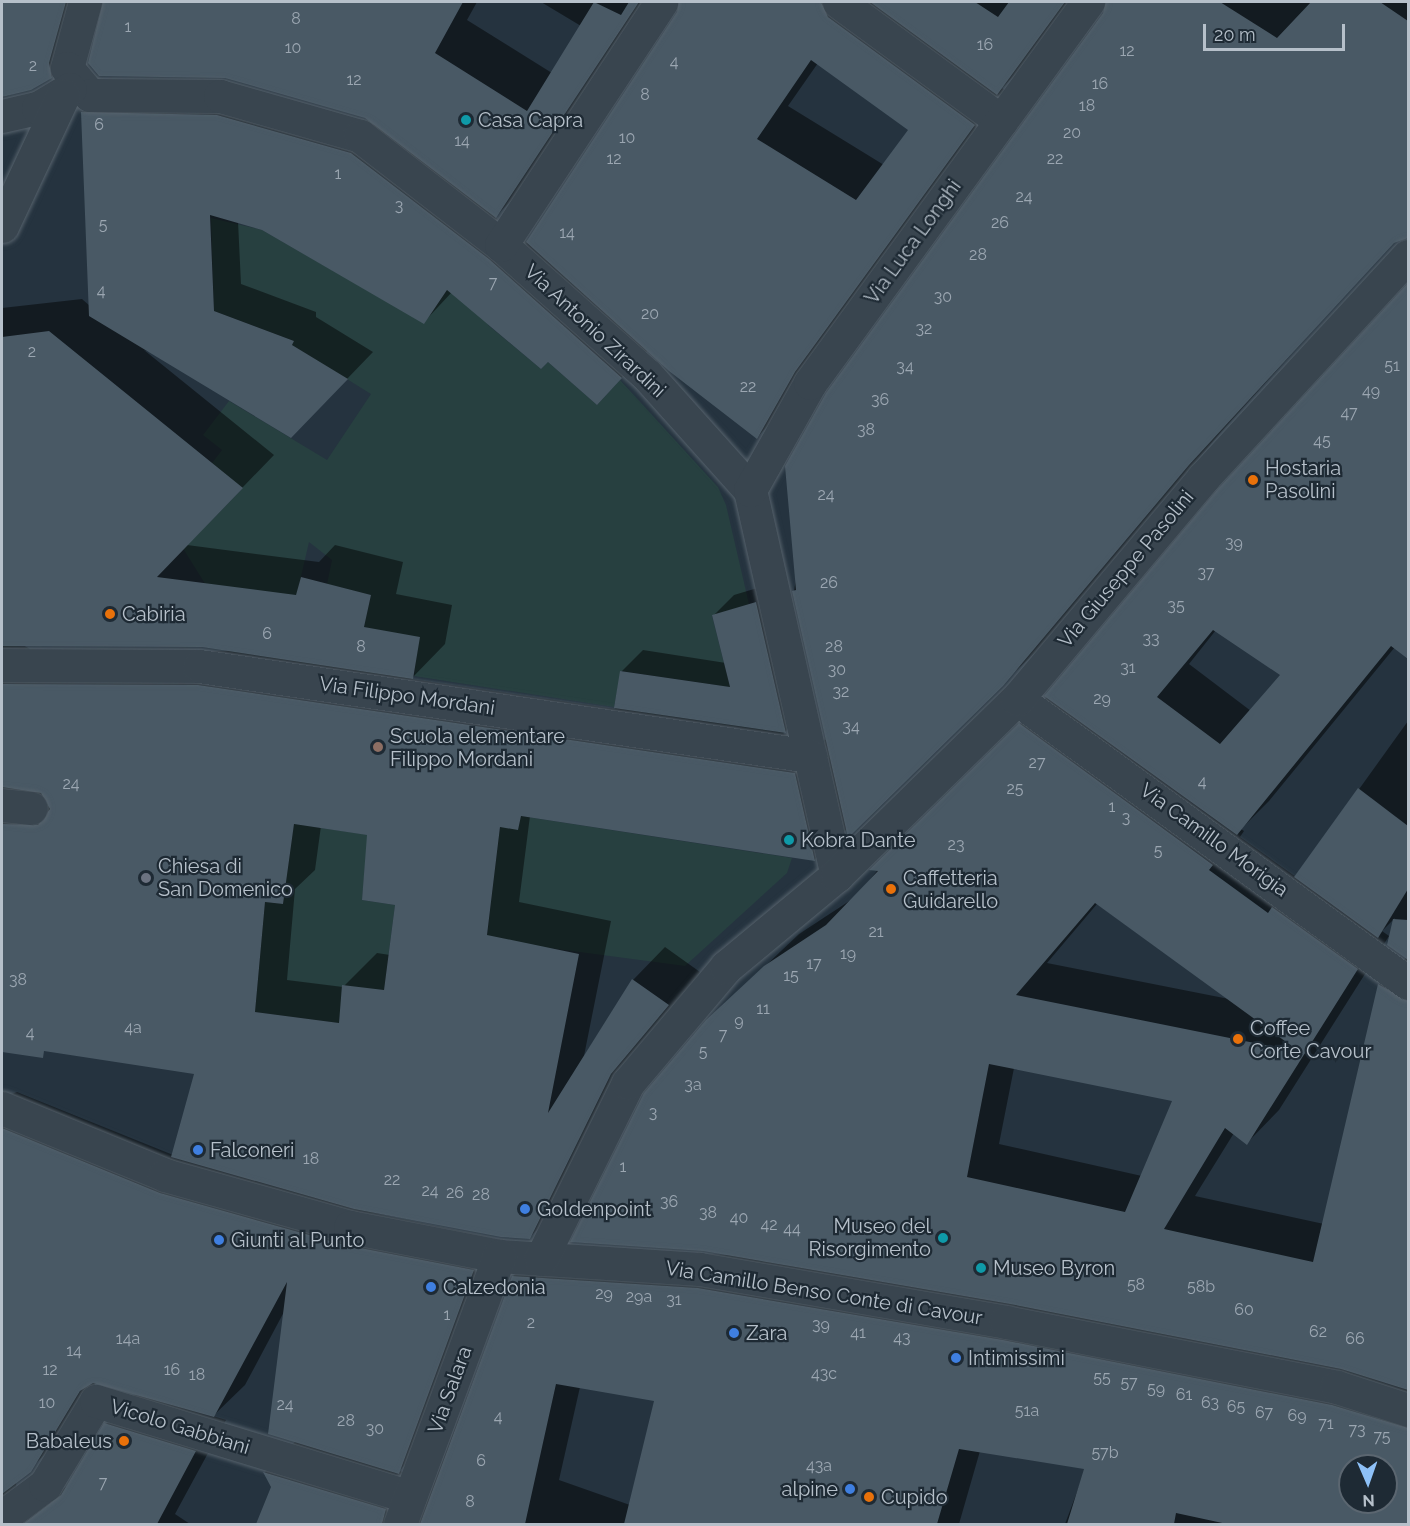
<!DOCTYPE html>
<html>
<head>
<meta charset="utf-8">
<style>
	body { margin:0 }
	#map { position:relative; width:1410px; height:1526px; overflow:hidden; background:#25333f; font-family:Raleway,sans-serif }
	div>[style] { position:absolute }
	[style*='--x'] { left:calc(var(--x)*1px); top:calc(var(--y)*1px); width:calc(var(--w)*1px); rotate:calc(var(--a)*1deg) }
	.green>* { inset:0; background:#274040 }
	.shadow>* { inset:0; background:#0007 }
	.building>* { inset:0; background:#495965 }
	.roads { filter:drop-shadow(0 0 2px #57636d) drop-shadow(0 0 2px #57636d) }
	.minor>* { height:33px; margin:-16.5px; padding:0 16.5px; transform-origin:16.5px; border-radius:16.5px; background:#39454f }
	.dots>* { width:16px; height:16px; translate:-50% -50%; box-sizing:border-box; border:3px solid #1e2a34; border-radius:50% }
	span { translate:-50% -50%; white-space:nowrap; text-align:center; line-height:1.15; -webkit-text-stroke:4.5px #1e2a34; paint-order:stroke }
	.number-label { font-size:16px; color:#9ba6b1 }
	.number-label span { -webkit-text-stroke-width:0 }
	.poi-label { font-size:20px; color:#b6c0ca }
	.left { translate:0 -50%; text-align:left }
	.right { translate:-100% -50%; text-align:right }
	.street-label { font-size:20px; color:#b6c0ca }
	.frame { position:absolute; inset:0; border:3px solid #b6c0ca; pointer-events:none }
	.north { position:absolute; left:1338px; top:1454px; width:60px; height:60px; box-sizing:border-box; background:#1e2a34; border:2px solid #5b6670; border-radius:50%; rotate:178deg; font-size:16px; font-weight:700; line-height:24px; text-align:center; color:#b6c0ca }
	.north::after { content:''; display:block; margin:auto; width:21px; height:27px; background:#8ec1f7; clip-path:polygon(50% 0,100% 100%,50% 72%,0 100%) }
	.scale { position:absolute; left:1203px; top:24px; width:142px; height:27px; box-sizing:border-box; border:3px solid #b6c0ca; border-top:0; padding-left:8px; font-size:18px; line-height:21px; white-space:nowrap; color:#b6c0ca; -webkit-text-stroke:4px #1e2a34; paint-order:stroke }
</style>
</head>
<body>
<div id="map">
	<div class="green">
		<div style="clip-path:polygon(211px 218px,262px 230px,424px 323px,473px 254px,488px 325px,541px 369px,548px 362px,597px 405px,620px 380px,718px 487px,726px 505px,749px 604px,712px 616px,730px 687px,621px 671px,614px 707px,414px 676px,419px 638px,364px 627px,371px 595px,327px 584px,332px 560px,309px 542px,294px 607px,214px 598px,179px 542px,211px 521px,242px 489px,212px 463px,222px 450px,203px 435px,229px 401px,327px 460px,371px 394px,292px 345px,294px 341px,214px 311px)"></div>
		<div style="clip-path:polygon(521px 816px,792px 858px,787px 873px,685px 966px,542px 947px,474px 1046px,500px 827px,518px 829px)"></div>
		<div style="clip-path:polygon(294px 824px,403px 840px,366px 855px,362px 900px,395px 905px,384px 990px,343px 986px,339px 1023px,255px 1012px,265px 902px,283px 904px)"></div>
	</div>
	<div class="shadow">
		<div style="clip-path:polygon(2px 2px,89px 2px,84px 44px,51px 77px,30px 89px,2px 97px)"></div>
		<div style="clip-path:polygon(evenodd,104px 2px,477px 2px,467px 20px,552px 73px,581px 26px,541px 2px,649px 2px,529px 183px,495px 217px,527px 242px,678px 13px,681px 2px,1074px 2px,1030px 60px,1002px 88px,1007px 92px,789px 405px,757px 437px,648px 350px,597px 403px,548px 360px,452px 292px,424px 322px,263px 228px,238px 221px,241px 284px,316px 312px,316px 317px,373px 352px,318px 409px,144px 350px,274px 455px,187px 545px,319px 562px,335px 545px,403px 562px,396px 594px,452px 605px,445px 644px,411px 679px,615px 709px,622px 671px,643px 650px,726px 663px,713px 616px,734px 595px,777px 582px,806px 711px,783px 734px,827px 740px,794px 591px,827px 394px,1108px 6px,1112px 2px,1408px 2px,1408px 225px,1222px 431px,1036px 652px,814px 860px,530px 816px,519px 902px,611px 921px,584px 1056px,633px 980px,665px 947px,700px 972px,562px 1205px,529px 1238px,367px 1212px,504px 1240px,429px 1441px,399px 1471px,417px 1477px,418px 1504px,425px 1507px,513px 1276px,546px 1244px,727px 1255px,707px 1021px,799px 934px,857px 896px,904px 837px,1048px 696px,1218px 491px,1408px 285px,1408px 657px,1395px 647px,1269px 801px,1241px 829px,1244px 831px,1240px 837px,1296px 877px,1408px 721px,1408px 1524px,1065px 1524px,1086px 1468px,980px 1451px,959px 1524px,258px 1524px,273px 1487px,265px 1472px,296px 1441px,285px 1310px,245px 1385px,213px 1416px,226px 1420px,175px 1514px,190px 1524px,2px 1524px,2px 1098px,17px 1092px,173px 1155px,196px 1073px,29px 1047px,2px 1047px,2px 308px,82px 299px,90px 306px,83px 112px,110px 85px,245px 88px,378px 126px,366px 117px,225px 76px,89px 63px,104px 2px,818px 63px,910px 130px,884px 165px,788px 106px,818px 63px,104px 2px,1216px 630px,1283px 674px,1251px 711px,1189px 664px,1216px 630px,104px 2px,23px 645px,199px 646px,233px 651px,35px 652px,23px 645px,104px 2px,321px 826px,369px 833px,397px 904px,390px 955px,377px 953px,343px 987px,287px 980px,295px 889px,315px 870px,321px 826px,104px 2px,1097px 904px,1229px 999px,1047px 963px,1097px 904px,104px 2px,1395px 918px,1389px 944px,1407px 957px,1379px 985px,1324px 1224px,1195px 1196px,1234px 1133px,1247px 1143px,1279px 1110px,1389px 936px,1382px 931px,1395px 918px,104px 2px,1014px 1068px,1174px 1100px,1142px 1176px,999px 1144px,1014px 1068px,104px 2px,97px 1381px,137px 1392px,106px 1424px,67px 1486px,45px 1502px,17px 1497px,16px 1482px,61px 1439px,97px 1381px,104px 2px,580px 1387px,656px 1400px,630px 1505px,559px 1480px,580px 1387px,104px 2px,1350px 1466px,1386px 1466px,1386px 1502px,1350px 1502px,1350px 1466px)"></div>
	</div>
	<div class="building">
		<div style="clip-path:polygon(2px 2px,66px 2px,49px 63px,52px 78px,31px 90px,2px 97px)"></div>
		<div style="clip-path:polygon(103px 2px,463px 2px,435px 53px,527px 111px,594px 2px,621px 15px,629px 2px,639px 2px,496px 218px,365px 118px,225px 78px,99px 76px,88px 63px)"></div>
		<div style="clip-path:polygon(evenodd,679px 2px,821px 2px,828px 17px,975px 125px,795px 372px,757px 439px,669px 371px,526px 242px,677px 12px,679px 2px,811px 60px,908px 130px,856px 200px,757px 139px,811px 60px)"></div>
		<div style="clip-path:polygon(870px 2px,975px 2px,998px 17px,1009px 2px,1065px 2px,997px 95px)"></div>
		<div style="clip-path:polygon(1106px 2px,1220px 2px,1277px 38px,1311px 2px,1380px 2px,1408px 21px,1408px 238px,1394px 243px,1189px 465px,1003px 686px,848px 838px,792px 591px,796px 590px,785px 466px,826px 393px,1103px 13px)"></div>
		<div style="clip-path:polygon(81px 112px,217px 115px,351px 153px,489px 259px,622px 378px,597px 405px,548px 362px,541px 369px,447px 290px,424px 324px,262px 230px,210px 215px,214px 311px,294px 341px,292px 345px,348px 379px,291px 438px,89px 316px)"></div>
		<div style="clip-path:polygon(evenodd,1408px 283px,1408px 659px,1391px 646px,1237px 835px,1044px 696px,1217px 490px,1408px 283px,1213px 630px,1280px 675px,1220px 744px,1157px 697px,1213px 630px)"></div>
		<div style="clip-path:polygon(49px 331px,243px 488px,157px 577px,296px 595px,301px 577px,371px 595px,364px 627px,420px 637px,413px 679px,202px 647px,2px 646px,2px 337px)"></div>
		<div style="clip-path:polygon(756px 602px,786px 733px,614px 708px,620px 671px,730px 687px,712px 615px)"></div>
		<div style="clip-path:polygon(evenodd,2px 684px,198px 685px,795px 773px,815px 861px,521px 816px,518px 830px,500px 827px,487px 935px,579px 954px,548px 1113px,632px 979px,669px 1005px,611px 1074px,530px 1239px,501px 1237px,354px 1209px,171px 1157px,194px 1074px,44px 1051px,43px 1058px,2px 1052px,2px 824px,38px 825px,50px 809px,41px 793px,2px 787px,2px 684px,294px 824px,367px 835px,362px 900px,395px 905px,384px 990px,342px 985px,339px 1023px,255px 1012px,265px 902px,283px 904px,294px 824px)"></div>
		<div style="clip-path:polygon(evenodd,1019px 723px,1213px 865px,1209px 870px,1268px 913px,1272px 907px,1358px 969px,1247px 1145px,1225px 1128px,1164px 1229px,1313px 1262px,1378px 984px,1408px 1001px,1408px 1390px,1341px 1369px,1010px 1304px,703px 1251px,570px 1242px,644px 1093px,706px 1020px,764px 966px,826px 925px,878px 871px,869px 870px,1019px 723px,1095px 903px,1300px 1052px,1016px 995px,1095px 903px,1019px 723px,989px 1064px,1172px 1101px,1125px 1212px,967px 1177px,989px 1064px)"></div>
		<div style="clip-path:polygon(1358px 788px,1408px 826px,1408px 889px,1378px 938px,1294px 877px)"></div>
		<div style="clip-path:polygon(1393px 919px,1408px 920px,1408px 960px,1387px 945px)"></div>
		<div style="clip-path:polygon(2px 1128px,160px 1193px,345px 1245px,474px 1270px,399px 1474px,268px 1434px,287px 1282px,214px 1417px,93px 1383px,80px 1391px,31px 1472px,2px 1494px)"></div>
		<div style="clip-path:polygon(evenodd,512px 1276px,698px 1288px,1003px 1340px,1332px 1405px,1408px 1428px,1408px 1524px,1227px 1524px,1176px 1513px,1174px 1524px,1067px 1524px,1084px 1469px,959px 1449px,937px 1524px,624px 1524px,654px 1401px,556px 1384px,525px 1524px,420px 1524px,512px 1276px,1350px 1466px,1386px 1466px,1386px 1502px,1350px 1502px,1350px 1466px)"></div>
		<div style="clip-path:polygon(104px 1423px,196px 1451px,157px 1524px,23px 1524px,61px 1495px)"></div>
		<div style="clip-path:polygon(263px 1472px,386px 1509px,382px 1524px,256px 1524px,271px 1487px)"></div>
	</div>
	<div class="roads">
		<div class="minor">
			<div style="--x:85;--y:2;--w:68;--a:105.3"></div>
			<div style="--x:67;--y:68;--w:35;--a:50"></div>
			<div style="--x:90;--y:95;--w:130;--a:0.4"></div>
			<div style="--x:220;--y:96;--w:146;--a:15.9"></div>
			<div style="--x:360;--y:136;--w:178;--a:37.7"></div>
			<div style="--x:501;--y:245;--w:195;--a:41.7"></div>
			<div style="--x:647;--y:375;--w:154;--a:48.2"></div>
			<div style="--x:750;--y:490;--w:395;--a:77.3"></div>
			<div style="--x:839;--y:2;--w:201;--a:36.3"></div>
			<div style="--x:2;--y:116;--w:37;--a:-13"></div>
			<div style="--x:38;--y:108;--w:37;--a:-31"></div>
			<div style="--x:2;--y:226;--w:144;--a:-64.9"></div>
			<div style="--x:501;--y:245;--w:291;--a:-56.6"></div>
			<div style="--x:750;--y:490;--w:123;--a:-60.7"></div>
			<div style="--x:810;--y:383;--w:472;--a:-53.9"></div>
			<div style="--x:2;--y:665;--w:197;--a:0.3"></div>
			<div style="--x:199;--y:666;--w:618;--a:8.38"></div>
			<div style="--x:1017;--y:699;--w:483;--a:36"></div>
			<div style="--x:2;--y:805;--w:29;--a:6"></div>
			<div style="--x:2;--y:1108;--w:176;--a:22.3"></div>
			<div style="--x:165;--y:1175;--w:192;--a:15.7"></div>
			<div style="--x:350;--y:1227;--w:152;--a:11"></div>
			<div style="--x:499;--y:1256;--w:201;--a:3.7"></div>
			<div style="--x:700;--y:1269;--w:311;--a:9.8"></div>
			<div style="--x:1006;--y:1322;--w:337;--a:11.1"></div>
			<div style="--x:1337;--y:1387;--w:75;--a:17.9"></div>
			<div style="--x:541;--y:1259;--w:196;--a:-63.7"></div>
			<div style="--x:628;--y:1083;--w:152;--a:-49.8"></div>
			<div style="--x:726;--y:967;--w:144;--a:-39.7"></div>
			<div style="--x:837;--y:875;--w:252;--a:-44.4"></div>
			<div style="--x:1017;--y:699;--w:289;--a:-49.9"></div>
			<div style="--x:1203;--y:478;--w:302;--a:-47.3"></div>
			<div style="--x:2;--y:1517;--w:54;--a:-36.7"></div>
			<div style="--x:45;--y:1485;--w:98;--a:-58.7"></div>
			<div style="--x:96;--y:1401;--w:328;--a:17"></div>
			<div style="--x:400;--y:1524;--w:286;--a:-69.7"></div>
		</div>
	</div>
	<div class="dots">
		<div style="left:466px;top:120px;background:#0f9aa8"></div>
		<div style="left:1253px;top:480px;background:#e8710a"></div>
		<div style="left:110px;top:614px;background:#e8710a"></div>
		<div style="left:378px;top:747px;background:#8d6e63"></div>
		<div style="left:789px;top:840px;background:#0f9aa8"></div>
		<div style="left:146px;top:878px;background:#6b7280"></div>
		<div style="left:891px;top:889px;background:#e8710a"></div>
		<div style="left:1238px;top:1039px;background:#e8710a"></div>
		<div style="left:198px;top:1150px;background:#3f7fe0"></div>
		<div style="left:525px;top:1209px;background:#3f7fe0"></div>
		<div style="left:943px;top:1238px;background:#0f9aa8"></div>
		<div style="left:219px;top:1240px;background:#3f7fe0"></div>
		<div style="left:981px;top:1268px;background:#0f9aa8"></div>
		<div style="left:431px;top:1287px;background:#3f7fe0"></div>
		<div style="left:734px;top:1333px;background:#3f7fe0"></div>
		<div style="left:956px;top:1358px;background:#3f7fe0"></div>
		<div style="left:124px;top:1441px;background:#e8710a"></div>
		<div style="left:850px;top:1489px;background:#3f7fe0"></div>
		<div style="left:869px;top:1497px;background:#e8710a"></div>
	</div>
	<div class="number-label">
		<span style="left:296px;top:19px">8</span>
		<span style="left:128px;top:27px">1</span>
		<span style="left:985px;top:45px">16</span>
		<span style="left:293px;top:48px">10</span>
		<span style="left:1127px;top:51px">12</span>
		<span style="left:674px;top:62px">4</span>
		<span style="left:33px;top:66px">2</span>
		<span style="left:354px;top:80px">12</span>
		<span style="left:1100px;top:84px">16</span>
		<span style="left:645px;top:95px">8</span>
		<span style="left:1087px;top:106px">18</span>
		<span style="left:99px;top:125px">6</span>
		<span style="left:1072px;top:133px">20</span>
		<span style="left:627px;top:138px">10</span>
		<span style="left:462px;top:141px">14</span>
		<span style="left:614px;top:159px">12</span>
		<span style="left:1055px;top:159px">22</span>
		<span style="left:338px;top:174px">1</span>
		<span style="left:1024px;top:197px">24</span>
		<span style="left:399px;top:206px">3</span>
		<span style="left:1000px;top:223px">26</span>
		<span style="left:103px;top:225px">5</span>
		<span style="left:567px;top:233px">14</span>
		<span style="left:978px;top:255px">28</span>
		<span style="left:493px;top:283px">7</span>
		<span style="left:101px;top:291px">4</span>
		<span style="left:943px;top:297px">30</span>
		<span style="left:650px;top:314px">20</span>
		<span style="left:924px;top:329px">32</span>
		<span style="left:32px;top:352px">2</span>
		<span style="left:1392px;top:366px">51</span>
		<span style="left:905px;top:367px">34</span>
		<span style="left:748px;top:387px">22</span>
		<span style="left:1371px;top:391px">49</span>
		<span style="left:880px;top:400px">36</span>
		<span style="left:1349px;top:413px">47</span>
		<span style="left:866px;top:430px">38</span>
		<span style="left:1322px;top:441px">45</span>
		<span style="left:826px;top:495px">24</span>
		<span style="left:1234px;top:543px">39</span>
		<span style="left:1206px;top:573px">37</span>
		<span style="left:829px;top:583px">26</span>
		<span style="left:1176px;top:606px">35</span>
		<span style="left:267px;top:634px">6</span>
		<span style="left:1151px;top:639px">33</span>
		<span style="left:361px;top:647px">8</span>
		<span style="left:834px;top:647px">28</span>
		<span style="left:1128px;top:668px">31</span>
		<span style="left:837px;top:670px">30</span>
		<span style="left:841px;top:692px">32</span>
		<span style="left:1102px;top:699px">29</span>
		<span style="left:851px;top:727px">34</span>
		<span style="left:1037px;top:763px">27</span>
		<span style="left:1202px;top:782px">4</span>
		<span style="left:71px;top:784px">24</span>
		<span style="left:1015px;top:789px">25</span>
		<span style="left:1112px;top:807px">1</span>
		<span style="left:1126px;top:818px">3</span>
		<span style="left:956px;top:845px">23</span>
		<span style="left:1158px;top:851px">5</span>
		<span style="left:876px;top:932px">21</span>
		<span style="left:848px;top:954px">19</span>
		<span style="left:814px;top:964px">17</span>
		<span style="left:791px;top:976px">15</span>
		<span style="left:18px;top:980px">38</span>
		<span style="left:763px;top:1009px">11</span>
		<span style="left:739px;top:1021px">9</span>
		<span style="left:133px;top:1028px">4a</span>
		<span style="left:30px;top:1033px">4</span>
		<span style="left:723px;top:1035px">7</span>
		<span style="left:703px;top:1052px">5</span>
		<span style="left:693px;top:1085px">3a</span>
		<span style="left:653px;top:1113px">3</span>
		<span style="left:311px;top:1159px">18</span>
		<span style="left:623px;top:1167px">1</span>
		<span style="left:392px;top:1180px">22</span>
		<span style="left:430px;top:1191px">24</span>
		<span style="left:455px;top:1193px">26</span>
		<span style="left:481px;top:1195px">28</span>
		<span style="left:669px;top:1202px">36</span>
		<span style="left:708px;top:1213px">38</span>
		<span style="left:739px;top:1218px">40</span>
		<span style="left:769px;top:1225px">42</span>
		<span style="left:792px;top:1229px">44</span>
		<span style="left:1136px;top:1285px">58</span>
		<span style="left:1201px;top:1287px">58b</span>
		<span style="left:604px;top:1294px">29</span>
		<span style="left:639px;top:1297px">29a</span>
		<span style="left:674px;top:1300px">31</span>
		<span style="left:1244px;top:1310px">60</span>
		<span style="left:447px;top:1315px">1</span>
		<span style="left:531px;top:1323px">2</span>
		<span style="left:821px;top:1325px">39</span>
		<span style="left:1318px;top:1332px">62</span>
		<span style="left:858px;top:1333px">41</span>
		<span style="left:902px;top:1338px">43</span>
		<span style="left:128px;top:1339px">14a</span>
		<span style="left:1355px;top:1339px">66</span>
		<span style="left:74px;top:1351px">14</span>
		<span style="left:50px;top:1370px">12</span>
		<span style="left:172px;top:1370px">16</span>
		<span style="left:824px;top:1374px">43c</span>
		<span style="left:197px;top:1375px">18</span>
		<span style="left:1102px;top:1378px">55</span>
		<span style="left:1129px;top:1383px">57</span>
		<span style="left:1156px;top:1389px">59</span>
		<span style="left:1184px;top:1395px">61</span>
		<span style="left:47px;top:1403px">10</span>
		<span style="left:1210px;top:1403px">63</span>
		<span style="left:285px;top:1405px">24</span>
		<span style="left:1236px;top:1407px">65</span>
		<span style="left:1027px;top:1411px">51a</span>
		<span style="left:1264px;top:1413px">67</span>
		<span style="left:1297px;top:1416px">69</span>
		<span style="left:498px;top:1417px">4</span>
		<span style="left:346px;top:1421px">28</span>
		<span style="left:1326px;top:1424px">71</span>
		<span style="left:375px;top:1429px">30</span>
		<span style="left:1357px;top:1430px">73</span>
		<span style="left:1382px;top:1437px">75</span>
		<span style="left:1105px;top:1453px">57b</span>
		<span style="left:481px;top:1461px">6</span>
		<span style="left:819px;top:1466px">43a</span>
		<span style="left:103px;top:1483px">7</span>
		<span style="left:470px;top:1502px">8</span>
	</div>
	<div class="poi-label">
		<span class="left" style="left:478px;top:120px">Casa Capra</span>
		<span class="left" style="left:1265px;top:480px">Hostaria<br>Pasolini</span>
		<span class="left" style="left:122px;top:614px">Cabiria</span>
		<span class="left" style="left:390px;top:748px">Scuola elementare<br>Filippo Mordani</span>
		<span class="left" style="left:801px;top:840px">Kobra Dante</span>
		<span class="left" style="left:158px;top:878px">Chiesa di<br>San Domenico</span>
		<span class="left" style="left:903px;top:890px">Caffetteria<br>Guidarello</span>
		<span class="left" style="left:1250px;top:1040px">Coffee<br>Corte Cavour</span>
		<span class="left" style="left:210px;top:1150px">Falconeri</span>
		<span class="left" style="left:537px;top:1209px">Goldenpoint</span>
		<span class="right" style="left:931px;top:1238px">Museo del<br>Risorgimento</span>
		<span class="left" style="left:231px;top:1240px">Giunti al Punto</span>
		<span class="left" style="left:993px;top:1268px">Museo Byron</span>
		<span class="left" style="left:443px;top:1287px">Calzedonia</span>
		<span class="left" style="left:746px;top:1333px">Zara</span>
		<span class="left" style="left:968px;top:1358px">Intimissimi</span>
		<span class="right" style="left:112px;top:1441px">Babaleus</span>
		<span class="right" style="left:838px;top:1489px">alpine</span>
		<span class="left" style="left:881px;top:1497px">Cupido</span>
	</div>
	<div class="street-label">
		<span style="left:913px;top:242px;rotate:-54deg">Via Luca Longhi</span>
		<span style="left:595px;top:331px;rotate:43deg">Via Antonio Zirardini</span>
		<span style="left:1126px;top:569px;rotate:-50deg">Via Giuseppe Pasolini</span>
		<span style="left:407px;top:696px;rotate:8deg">Via Filippo Mordani</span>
		<span style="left:1214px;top:840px;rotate:36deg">Via Camillo Morigia</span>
		<span style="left:824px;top:1293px;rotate:9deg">Via Camillo Benso Conte di Cavour</span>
		<span style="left:450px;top:1390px;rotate:-70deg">Via Salara</span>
		<span style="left:180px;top:1427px;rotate:17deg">Vicolo Gabbiani</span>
	</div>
	<div class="frame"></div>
	<div class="north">N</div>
	<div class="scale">20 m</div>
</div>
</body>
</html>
